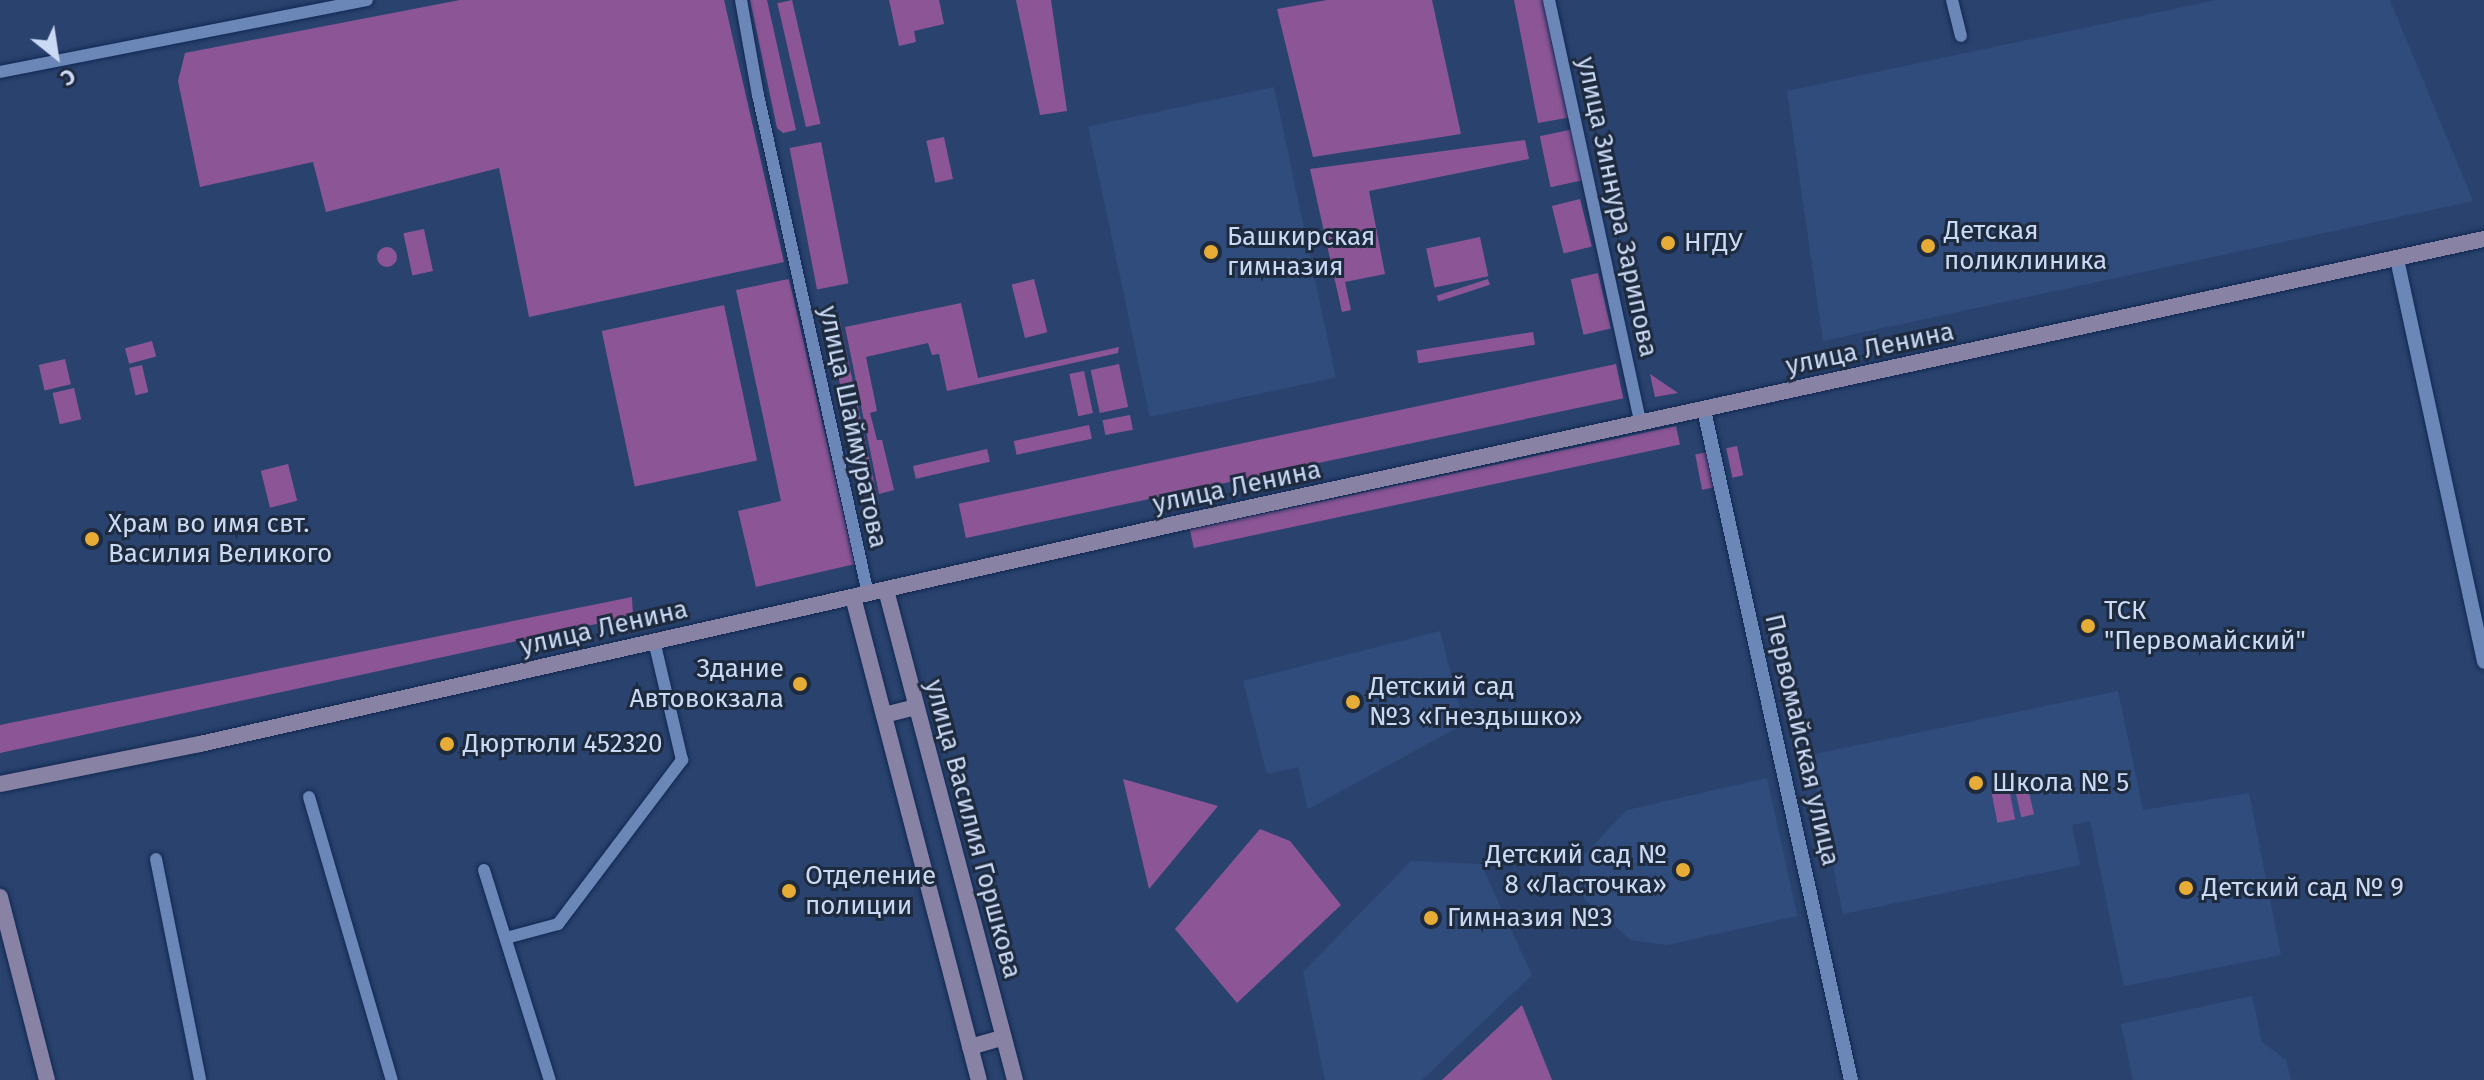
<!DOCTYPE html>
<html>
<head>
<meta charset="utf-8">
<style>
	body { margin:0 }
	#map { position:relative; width:2484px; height:1080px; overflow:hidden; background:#2a436e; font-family:"Fira Sans",sans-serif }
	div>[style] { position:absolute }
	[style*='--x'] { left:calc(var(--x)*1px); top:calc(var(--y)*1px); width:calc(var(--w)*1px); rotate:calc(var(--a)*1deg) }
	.built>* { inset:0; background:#304c7d; transform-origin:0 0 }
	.green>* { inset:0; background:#8c5696; transform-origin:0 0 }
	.round { border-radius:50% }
	.roads { filter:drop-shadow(0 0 2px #112851) drop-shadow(0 0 2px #112851) }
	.minor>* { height:12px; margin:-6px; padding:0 6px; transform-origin:6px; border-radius:6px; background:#6b87b8 }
	.tertiary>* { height:14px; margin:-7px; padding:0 7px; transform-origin:7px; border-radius:7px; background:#6b87b8 }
	.secondary>* { height:16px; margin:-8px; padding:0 8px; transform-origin:8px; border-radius:8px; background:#8883a5 }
	.dots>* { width:22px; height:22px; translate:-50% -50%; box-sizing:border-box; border:4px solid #1e2a3e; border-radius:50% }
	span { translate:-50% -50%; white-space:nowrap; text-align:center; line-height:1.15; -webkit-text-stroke:6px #1e2a3e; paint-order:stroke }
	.street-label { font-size:26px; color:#cad9f4 }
	.poi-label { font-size:26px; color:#cad9f4 }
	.left { translate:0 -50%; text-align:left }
	.right { translate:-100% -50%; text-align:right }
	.north { position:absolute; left:16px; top:16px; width:80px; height:80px; -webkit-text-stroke:6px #1e2a3e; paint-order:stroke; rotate:150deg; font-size:22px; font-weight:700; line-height:32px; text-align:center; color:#cad9f4 }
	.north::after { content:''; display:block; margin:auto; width:28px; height:36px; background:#cad9f4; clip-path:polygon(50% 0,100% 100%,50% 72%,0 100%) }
</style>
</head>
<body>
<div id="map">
	<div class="built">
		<div style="clip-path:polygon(2216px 0,2390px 0,2473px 201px,1823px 341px,1787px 91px)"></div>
		<div style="left:1274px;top:87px;width:297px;height:190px;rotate:78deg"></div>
		<div style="clip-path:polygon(1440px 631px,1464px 724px,1308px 809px,1298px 767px,1267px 774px,1243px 681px)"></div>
		<div style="clip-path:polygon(2118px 691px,2143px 810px,2249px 793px,2281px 955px,2124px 986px,2090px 821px,2072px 825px,2080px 865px,1843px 914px,1810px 755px)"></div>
		<div style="clip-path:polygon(1767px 778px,1797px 916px,1667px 945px,1631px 940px,1584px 899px,1579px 881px,1581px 858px,1627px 810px)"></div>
		<div style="clip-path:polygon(1411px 861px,1481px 864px,1532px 975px,1422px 1080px,1325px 1080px,1303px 972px)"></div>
		<div style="clip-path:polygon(2252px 996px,2262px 1042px,2286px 1060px,2291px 1080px,2133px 1080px,2121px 1024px)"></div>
	</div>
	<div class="green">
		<div style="clip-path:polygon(460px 0,724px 0,784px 262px,529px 317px,499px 168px,326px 212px,313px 162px,200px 187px,178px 81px,185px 53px)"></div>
		<div style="clip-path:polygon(750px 0,767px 0,796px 130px,783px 133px,777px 128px)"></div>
		<div style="left:792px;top:0;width:127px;height:15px;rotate:77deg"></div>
		<div style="clip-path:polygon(889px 0,939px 0,944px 24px,914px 31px,916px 42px,899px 46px)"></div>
		<div style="clip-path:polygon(1016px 0,1051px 0,1067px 111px,1040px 115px)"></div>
		<div style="clip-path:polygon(1327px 0,1432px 0,1461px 134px,1313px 157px,1277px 9px)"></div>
		<div style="clip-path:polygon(1514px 0,1543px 0,1572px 117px,1538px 123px)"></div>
		<div style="left:1574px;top:129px;width:52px;height:35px;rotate:78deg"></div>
		<div style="left:944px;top:137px;width:43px;height:18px;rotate:78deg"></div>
		<div style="clip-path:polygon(1525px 140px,1529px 159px,1369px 191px,1385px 274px,1345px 282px,1351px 310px,1342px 312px,1310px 169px)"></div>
		<div style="left:821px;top:142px;width:144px;height:32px;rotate:79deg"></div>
		<div style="left:1580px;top:199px;width:49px;height:29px;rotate:76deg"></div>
		<div style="left:424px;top:229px;width:43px;height:21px;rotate:78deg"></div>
		<div style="left:1480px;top:237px;width:40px;height:55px;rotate:78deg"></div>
		<div class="round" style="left:377px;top:247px;width:20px;height:20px"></div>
		<div style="left:1598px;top:273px;width:57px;height:28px;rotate:77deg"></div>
		<div style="clip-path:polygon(789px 279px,855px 564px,756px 587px,738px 511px,781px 501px,736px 290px)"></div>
		<div style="left:1034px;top:279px;width:55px;height:23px;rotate:76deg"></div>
		<div style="left:1488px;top:279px;width:6px;height:54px;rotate:72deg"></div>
		<div style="clip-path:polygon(961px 303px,978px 378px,1119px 347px,1118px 353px,947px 391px,939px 354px,932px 355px,928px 343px,866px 357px,877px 411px,870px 413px,877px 440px,882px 440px,894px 490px,879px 494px,845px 327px)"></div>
		<div style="left:724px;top:305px;width:159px;height:125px;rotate:78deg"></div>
		<div style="left:839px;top:317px;width:193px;height:13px;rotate:78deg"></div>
		<div style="left:1533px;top:332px;width:13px;height:118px;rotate:81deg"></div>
		<div style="left:152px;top:341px;width:16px;height:28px;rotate:75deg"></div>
		<div style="left:65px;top:359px;width:26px;height:27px;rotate:77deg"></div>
		<div style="left:1119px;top:364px;width:44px;height:29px;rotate:78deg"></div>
		<div style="left:1616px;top:364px;width:35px;height:672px;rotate:78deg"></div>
		<div style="left:142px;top:365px;width:28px;height:13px;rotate:77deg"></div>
		<div style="left:1084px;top:371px;width:43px;height:15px;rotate:78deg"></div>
		<div style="clip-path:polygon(1650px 374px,1678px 393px,1655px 397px)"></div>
		<div style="left:74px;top:388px;width:32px;height:22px;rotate:77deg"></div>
		<div style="left:1130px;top:415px;width:15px;height:28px;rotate:79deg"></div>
		<div style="left:1089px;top:425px;width:14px;height:77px;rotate:78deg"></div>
		<div style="left:1676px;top:426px;width:19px;height:497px;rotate:78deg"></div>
		<div style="left:1737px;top:446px;width:30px;height:11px;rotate:78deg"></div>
		<div style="left:987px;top:449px;width:13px;height:76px;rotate:77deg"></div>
		<div style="left:1708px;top:452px;width:36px;height:13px;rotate:79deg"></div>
		<div style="left:288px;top:464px;width:38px;height:28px;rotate:76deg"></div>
		<div style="clip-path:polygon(632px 597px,633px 616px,0 753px,0 725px)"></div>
		<div style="clip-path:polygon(1123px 779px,1218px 806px,1149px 889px)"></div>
		<div style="left:2027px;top:784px;width:31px;height:13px;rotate:77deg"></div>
		<div style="left:2009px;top:788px;width:32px;height:18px;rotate:79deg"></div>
		<div style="clip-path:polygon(1260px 829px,1290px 841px,1341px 905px,1237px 1003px,1175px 929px)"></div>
		<div style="clip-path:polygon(1522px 1005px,1552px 1080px,1442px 1080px)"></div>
	</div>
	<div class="roads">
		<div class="minor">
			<div style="--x:741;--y:0;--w:97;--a:79.9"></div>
			<div style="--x:758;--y:95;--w:511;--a:77.57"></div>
			<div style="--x:1549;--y:0;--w:434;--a:77.8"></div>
			<div style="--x:1952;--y:0;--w:37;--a:76"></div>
			<div style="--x:0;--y:72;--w:374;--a:-11.1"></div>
			<div style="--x:309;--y:797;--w:295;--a:73.7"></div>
			<div style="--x:156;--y:859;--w:225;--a:78.7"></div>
			<div style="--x:484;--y:870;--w:220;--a:72.6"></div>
			<div style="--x:506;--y:938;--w:54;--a:-15.1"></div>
			<div style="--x:558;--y:924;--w:206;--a:-52.9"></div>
			<div style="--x:682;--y:760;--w:122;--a:-103.2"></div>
		</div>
		<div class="tertiary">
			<div style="--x:2397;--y:259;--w:412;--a:77.8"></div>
			<div style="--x:1704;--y:410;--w:686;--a:77.63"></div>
		</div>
		<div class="secondary">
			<div style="--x:886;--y:590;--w:507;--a:75.25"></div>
			<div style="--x:853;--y:597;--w:499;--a:75.4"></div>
			<div style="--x:884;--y:715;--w:32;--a:-14"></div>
			<div style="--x:0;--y:784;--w:204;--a:-11.3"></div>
			<div style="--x:200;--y:744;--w:1004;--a:-12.72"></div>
			<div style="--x:1179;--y:523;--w:1336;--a:-12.28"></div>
			<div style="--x:0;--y:897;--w:189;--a:75.6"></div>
			<div style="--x:970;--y:1047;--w:35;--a:-16"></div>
		</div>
	</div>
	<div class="dots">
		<div style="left:1668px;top:243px;background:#e6ac36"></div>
		<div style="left:1928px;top:246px;background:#e6ac36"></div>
		<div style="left:1211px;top:252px;background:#e6ac36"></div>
		<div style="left:92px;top:539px;background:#e6ac36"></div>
		<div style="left:2088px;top:626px;background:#e6ac36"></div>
		<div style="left:800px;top:684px;background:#e6ac36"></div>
		<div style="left:1353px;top:702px;background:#e6ac36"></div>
		<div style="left:447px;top:744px;background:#e6ac36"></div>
		<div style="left:1976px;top:783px;background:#e6ac36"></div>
		<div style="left:1683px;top:870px;background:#e6ac36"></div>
		<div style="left:2186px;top:888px;background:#e6ac36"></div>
		<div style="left:789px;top:891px;background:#e6ac36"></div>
		<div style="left:1431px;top:918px;background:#e6ac36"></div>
	</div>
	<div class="street-label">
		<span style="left:1617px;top:207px;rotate:78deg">улица Зиннура Зарипова</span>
		<span style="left:1870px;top:349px;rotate:-12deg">улица Ленина</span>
		<span style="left:853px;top:427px;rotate:78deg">улица Шаймуратова</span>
		<span style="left:1237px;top:487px;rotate:-12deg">улица Ленина</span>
		<span style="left:604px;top:628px;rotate:-13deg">улица Ленина</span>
		<span style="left:1802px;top:740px;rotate:77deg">Первомайская улица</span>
		<span style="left:973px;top:829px;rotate:75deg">улица Василия Горшкова</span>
	</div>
	<div class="poi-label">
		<span class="left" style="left:1944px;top:246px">Детская<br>поликлиника</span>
		<span class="left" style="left:1227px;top:252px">Башкирская<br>гимназия</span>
		<span class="left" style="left:1684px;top:243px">НГДУ</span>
		<span class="left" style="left:108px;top:539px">Храм во имя свт.<br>Василия Великого</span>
		<span class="left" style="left:2104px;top:626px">ТСК<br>"Первомайский"</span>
		<span class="right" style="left:784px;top:684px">Здание<br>Автовокзала</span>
		<span class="left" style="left:1369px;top:702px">Детский сад<br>№3 «Гнездышко»</span>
		<span class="left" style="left:463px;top:744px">Дюртюли 452320</span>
		<span class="left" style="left:1992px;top:783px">Школа № 5</span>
		<span class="right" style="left:1667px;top:870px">Детский сад №<br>8 «Ласточка»</span>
		<span class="left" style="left:805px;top:891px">Отделение<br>полиции</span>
		<span class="left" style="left:2202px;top:888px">Детский сад № 9</span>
		<span class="left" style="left:1447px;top:918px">Гимназия №3</span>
	</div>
	<div class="north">С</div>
</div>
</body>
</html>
